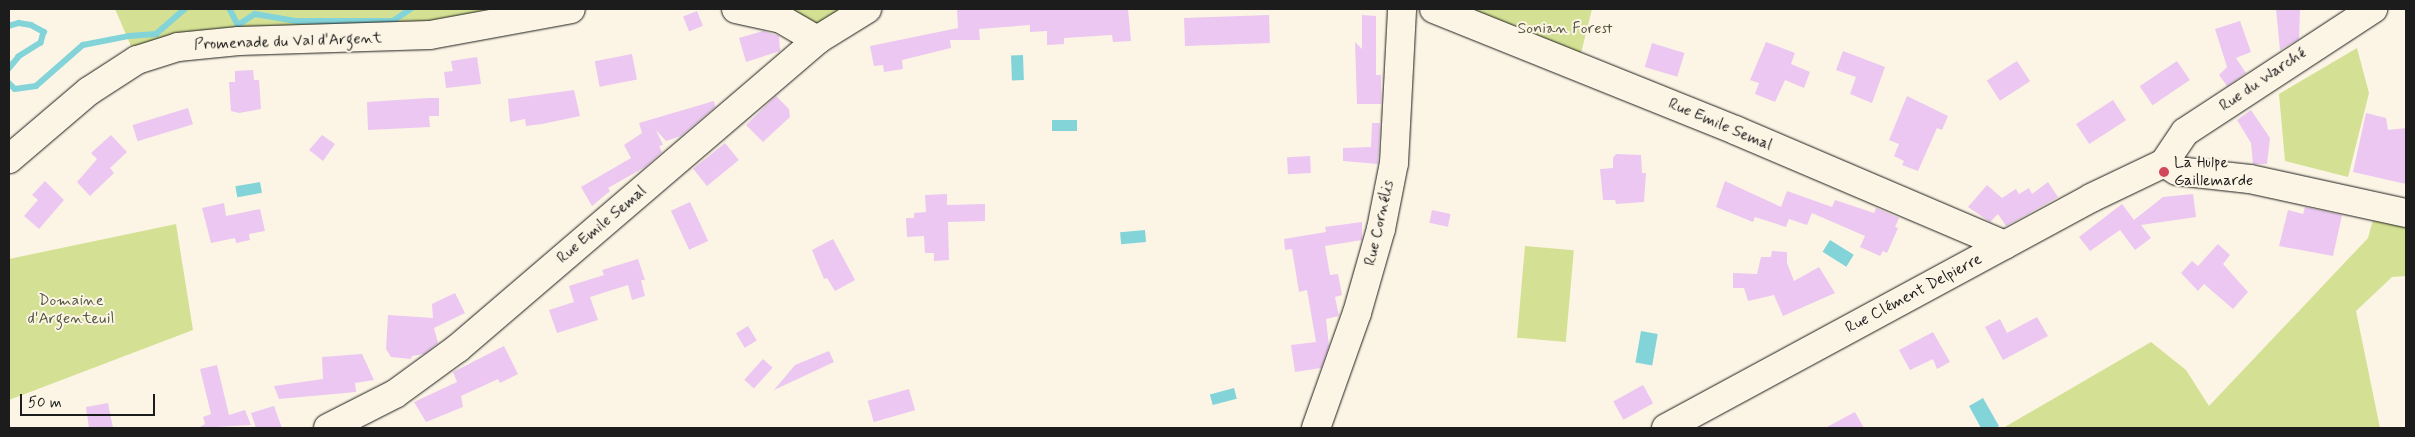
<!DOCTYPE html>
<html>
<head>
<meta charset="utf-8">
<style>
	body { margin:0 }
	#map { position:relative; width:2415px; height:437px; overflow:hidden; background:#fcf5e5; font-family:Mynerve,sans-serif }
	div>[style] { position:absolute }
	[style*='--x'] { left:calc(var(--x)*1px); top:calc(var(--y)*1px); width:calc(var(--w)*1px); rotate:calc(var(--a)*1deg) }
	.green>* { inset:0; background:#d4e194; transform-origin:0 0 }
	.water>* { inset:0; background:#83d4d9; transform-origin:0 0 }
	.stream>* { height:5.5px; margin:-2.75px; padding:0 2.75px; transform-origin:2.75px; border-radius:2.75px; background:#83d4d9 }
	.building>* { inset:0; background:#ebc7f2; transform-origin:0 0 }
	.roads { filter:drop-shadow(0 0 1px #1c1c1c) drop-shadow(0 0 1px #1c1c1c) }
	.minor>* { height:28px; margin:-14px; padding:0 14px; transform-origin:14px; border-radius:14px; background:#fcf5e5 }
	.dots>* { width:14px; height:14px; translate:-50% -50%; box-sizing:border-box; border:2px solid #fcf5e5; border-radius:50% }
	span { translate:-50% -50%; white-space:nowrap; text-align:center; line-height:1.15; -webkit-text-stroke:4px #fcf5e5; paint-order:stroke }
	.park-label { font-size:16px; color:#535740 }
	.street-label { font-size:16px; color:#1c1c1c }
	.poi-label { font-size:16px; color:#1c1c1c }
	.left { translate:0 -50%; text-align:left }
	.frame { position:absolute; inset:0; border:10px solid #1c1c1c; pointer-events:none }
	.scale { position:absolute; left:20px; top:394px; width:135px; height:22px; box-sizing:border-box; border:2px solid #1c1c1c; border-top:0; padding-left:6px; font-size:15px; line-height:18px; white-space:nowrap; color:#1c1c1c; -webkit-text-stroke:4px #fcf5e5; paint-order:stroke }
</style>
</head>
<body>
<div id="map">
	<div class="green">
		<div style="clip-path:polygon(115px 9px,528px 9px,429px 27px,134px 53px)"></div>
		<div style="clip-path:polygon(772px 9px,852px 9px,817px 31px)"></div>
		<div style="clip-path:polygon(1460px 9px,1592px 9px,1580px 57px)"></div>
		<div style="clip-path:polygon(2357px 48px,2369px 93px,2348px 177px,2285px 161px,2279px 94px)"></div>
		<div style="clip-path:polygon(2374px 216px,2406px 223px,2406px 276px,2392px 277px,2356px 311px,2380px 428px,2003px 428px,2151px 342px,2186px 370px,2209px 406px,2368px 238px)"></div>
		<div style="clip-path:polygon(176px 224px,193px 330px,9px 400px,9px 259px)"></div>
		<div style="left:1525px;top:246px;width:49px;height:92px;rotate:5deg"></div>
	</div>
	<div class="water">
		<div style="left:1023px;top:55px;width:25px;height:12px;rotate:88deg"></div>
		<div style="left:1052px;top:120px;width:25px;height:11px"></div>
		<div style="left:260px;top:182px;width:11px;height:25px;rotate:80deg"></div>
		<div style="left:1145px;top:230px;width:12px;height:25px;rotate:85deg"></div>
		<div style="left:1830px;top:240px;width:28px;height:14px;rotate:32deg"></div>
		<div style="left:1641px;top:331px;width:17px;height:32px;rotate:10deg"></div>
		<div style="left:1234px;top:388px;width:11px;height:25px;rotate:75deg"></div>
		<div style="clip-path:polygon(1983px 398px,1999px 426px,1995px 428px,1981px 428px,1969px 406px)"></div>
	</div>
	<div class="stream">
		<div style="--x:230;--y:9;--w:18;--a:63"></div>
		<div style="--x:238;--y:25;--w:20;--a:-33"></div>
		<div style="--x:255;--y:14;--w:42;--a:9.7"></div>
		<div style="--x:296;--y:21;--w:97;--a:0"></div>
		<div style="--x:393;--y:21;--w:22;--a:-34"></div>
		<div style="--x:9;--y:26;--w:10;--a:-17"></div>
		<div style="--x:19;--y:23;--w:12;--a:9"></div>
		<div style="--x:31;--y:25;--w:15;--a:28"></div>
		<div style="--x:44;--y:32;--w:11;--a:105"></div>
		<div style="--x:41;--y:43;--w:26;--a:148"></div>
		<div style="--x:19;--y:57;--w:16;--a:130"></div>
		<div style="--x:9;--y:83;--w:8;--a:45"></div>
		<div style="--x:15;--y:89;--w:21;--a:-8"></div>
		<div style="--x:36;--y:86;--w:62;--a:-41.1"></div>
		<div style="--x:83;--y:45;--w:47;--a:-11.1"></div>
		<div style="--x:129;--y:36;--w:27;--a:-4"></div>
		<div style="--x:156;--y:34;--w:38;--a:-41"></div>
	</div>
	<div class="building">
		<div style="clip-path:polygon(957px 9px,1128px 9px,1131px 41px,1113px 42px,1112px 35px,1064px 38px,1064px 44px,1047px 45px,1047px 31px,1030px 32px,1030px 25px,979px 29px,980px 40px,950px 40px,951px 48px,902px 60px,903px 69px,884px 72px,883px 65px,874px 66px,870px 46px,958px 28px)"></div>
		<div style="clip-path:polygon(2276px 9px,2300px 9px,2299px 39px,2280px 50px)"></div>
		<div style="left:697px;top:11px;width:16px;height:15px;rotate:68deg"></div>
		<div style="left:1269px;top:15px;width:28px;height:85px;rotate:88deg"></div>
		<div style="clip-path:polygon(1362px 15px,1376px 16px,1376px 75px,1381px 75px,1381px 104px,1357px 104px,1355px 42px,1362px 49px)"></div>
		<div style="clip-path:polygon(2240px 21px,2251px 52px,2236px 58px,2246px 73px,2227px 86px,2219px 75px,2227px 67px,2215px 29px)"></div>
		<div style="clip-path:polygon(763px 31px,779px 36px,780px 51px,746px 62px,739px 38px)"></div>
		<div style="clip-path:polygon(1766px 42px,1795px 53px,1791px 64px,1810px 72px,1804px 88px,1785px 80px,1775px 102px,1755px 94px,1759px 83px,1750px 80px)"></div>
		<div style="left:1652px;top:43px;width:34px;height:25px;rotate:17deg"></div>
		<div style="clip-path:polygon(1843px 51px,1885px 67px,1872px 103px,1850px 94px,1856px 77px,1836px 70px)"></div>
		<div style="left:632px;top:54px;width:26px;height:38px;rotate:79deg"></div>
		<div style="clip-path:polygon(477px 57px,481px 84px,446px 88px,444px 72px,453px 71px,451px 61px)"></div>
		<div style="left:2017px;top:61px;width:24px;height:36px;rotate:57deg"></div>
		<div style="left:2177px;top:61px;width:23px;height:45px;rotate:56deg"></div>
		<div style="clip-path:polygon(253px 70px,254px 80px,259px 80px,261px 109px,239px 113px,231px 111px,229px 82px,235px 82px,235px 71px)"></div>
		<div style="clip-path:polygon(574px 90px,580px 116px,542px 124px,526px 126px,525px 119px,510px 122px,508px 99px)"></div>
		<div style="clip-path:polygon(776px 96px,789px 109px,790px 117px,763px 142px,746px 125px)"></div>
		<div style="clip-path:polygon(1907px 96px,1948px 116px,1942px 130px,1937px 128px,1918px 171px,1902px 165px,1904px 161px,1894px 156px,1899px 144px,1889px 140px)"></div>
		<div style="clip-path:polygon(429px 98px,439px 98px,439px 116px,429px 116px,430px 127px,368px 130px,367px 102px)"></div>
		<div style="left:2113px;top:100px;width:24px;height:44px;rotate:57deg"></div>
		<div style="clip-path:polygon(714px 101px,715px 107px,681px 136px,666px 141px,656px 130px,663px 145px,659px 146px,662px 152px,645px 167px,608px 188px,610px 191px,592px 206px,581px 187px,631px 158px,624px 145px,642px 133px,639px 123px)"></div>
		<div style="left:188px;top:108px;width:17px;height:58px;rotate:73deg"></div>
		<div style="clip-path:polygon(2251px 110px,2270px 138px,2267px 164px,2253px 164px,2251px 143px,2237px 120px)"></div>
		<div style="clip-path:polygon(2366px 113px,2386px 118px,2388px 130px,2406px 128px,2406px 184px,2353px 172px)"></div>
		<div style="clip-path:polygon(1372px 123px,1380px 123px,1378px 164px,1343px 161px,1343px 148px,1371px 147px)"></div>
		<div style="clip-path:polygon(111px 135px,127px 152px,110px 168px,114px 173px,90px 196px,77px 182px,97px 159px,91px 153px)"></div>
		<div style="clip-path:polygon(322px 135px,335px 144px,323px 161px,309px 150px)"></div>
		<div style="left:725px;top:143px;width:22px;height:41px;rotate:51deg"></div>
		<div style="clip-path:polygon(1616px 154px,1641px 155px,1642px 173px,1646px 173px,1644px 202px,1616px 204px,1615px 200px,1603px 200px,1600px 169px,1613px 168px,1613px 158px)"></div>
		<div style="left:1310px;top:156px;width:17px;height:23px;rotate:87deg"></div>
		<div style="clip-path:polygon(45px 181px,64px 200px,39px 229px,24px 216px,38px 200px,32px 195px)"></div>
		<div style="clip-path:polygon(1725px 181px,1781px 207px,1787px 191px,1832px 207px,1835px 200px,1874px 213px,1876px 208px,1899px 218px,1895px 227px,1898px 228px,1887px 253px,1883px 251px,1880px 256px,1860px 247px,1865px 236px,1812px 213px,1807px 225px,1789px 219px,1786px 227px,1755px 217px,1753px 222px,1716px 207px)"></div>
		<div style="clip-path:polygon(2048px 182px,2058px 197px,2006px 226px,1998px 214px,1990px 222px,1968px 207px,1987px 185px,2002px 198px,2016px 189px,2019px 194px,2029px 188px,2032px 194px)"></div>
		<div style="clip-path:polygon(947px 194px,947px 205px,985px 204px,985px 221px,948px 222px,949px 260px,934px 261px,934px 253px,925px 253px,924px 236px,907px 237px,906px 218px,914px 218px,914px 213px,926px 212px,925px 195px)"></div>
		<div style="clip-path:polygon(2193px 194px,2196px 217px,2141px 225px,2151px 238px,2135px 250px,2120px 230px,2090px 251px,2079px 237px,2122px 204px,2134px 220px,2163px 197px)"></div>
		<div style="left:690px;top:202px;width:43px;height:21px;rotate:65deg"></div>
		<div style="clip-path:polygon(224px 203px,226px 216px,260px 209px,265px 231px,249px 234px,250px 240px,236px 243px,235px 238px,211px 243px,202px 208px)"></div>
		<div style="clip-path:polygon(2305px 207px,2342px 215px,2333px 256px,2279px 246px,2288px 210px,2303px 214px)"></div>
		<div style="left:1432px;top:210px;width:19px;height:13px;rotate:12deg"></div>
		<div style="clip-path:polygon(1362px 222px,1362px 240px,1325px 246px,1330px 275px,1338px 274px,1342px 295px,1335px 297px,1339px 316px,1326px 319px,1329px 346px,1321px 368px,1295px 372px,1291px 345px,1316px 342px,1307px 290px,1299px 292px,1292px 249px,1285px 250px,1284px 239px,1326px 232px,1325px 227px)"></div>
		<div style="clip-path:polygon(833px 239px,855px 280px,835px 291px,827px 278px,824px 279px,812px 250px)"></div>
		<div style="clip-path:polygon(2218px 244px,2230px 255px,2223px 264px,2248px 292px,2233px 309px,2204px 284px,2198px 291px,2181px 273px,2192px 261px,2198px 266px)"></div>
		<div style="clip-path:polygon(1772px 251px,1787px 252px,1787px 263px,1794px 281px,1819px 267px,1835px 293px,1783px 316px,1774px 295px,1748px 301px,1744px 288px,1733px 288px,1733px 273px,1757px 274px,1761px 257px,1771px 257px)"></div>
		<div style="clip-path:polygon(638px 259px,645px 280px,641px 280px,645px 296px,632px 300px,628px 285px,590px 297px,598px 320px,557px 333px,549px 310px,574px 302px,569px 286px,604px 275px,602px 270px)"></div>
		<div style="clip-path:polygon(455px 293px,465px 313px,434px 328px,438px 343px,424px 354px,412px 356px,411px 359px,391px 357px,386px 349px,388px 315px,433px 318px,432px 304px)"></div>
		<div style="clip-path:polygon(2037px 317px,2048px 336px,2003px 360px,1985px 327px,2000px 319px,2007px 333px)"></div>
		<div style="left:748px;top:326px;width:17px;height:14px;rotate:59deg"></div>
		<div style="clip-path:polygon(1933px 332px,1950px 362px,1937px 369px,1933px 359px,1910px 370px,1899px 350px)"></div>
		<div style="clip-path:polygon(504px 346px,518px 374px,500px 383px,498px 379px,461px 396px,463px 407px,426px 422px,414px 402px,457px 382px,453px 372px)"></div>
		<div style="clip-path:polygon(829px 351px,834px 362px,774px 390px,795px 365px)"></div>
		<div style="clip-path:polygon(362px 354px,374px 380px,355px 383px,356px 392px,279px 399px,274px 386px,323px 379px,322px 357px)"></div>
		<div style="left:763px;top:359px;width:13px;height:28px;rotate:42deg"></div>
		<div style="clip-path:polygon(217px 365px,229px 415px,245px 410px,251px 425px,198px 428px,205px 424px,203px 417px,211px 414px,200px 369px)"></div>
		<div style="left:1643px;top:385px;width:21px;height:34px;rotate:61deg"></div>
		<div style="left:909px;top:389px;width:22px;height:43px;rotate:74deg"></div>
		<div style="clip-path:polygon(108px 403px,113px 428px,89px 428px,86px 407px)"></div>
		<div style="clip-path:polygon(274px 406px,282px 428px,256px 428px,251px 413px)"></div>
		<div style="clip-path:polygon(1855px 412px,1864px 428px,1825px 428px)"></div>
	</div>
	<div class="roads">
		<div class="minor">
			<div style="--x:736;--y:9;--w:46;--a:12.5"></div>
			<div style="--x:781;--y:19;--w:42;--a:30.3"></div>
			<div style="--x:1434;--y:9;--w:324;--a:21.9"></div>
			<div style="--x:1735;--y:130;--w:293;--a:23.1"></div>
			<div style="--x:9;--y:159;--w:105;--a:-40.4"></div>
			<div style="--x:89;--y:91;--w:57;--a:-32.9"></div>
			<div style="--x:137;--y:60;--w:43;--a:-17.6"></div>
			<div style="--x:178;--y:47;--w:61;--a:-5.6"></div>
			<div style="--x:239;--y:41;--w:191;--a:-1.8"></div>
			<div style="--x:430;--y:35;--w:143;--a:-10.4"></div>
			<div style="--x:2164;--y:163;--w:37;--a:-56"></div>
			<div style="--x:2185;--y:132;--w:225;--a:-33.2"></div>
			<div style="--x:2164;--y:163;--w:15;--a:32"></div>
			<div style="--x:2177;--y:171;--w:73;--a:6.3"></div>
			<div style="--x:2250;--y:179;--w:160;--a:12.3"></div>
			<div style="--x:328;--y:428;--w:75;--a:-26.9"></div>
			<div style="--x:395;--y:394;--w:78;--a:-36.1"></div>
			<div style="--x:458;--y:348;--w:473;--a:-40.6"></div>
			<div style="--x:817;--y:40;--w:59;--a:-31.8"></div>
			<div style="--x:1316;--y:428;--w:122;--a:-70.4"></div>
			<div style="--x:1357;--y:313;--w:87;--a:-74.1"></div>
			<div style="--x:1381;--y:229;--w:67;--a:-78.9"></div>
			<div style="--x:1394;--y:163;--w:154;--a:-87"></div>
			<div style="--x:1666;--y:428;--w:483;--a:-28.4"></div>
			<div style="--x:2091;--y:198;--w:81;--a:-25.6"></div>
		</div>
	</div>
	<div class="dots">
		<div style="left:2164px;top:172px;background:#d1495b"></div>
	</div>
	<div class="park-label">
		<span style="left:1565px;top:29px">Sonian Forest</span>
		<span style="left:71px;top:310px">Domaine<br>d'Argenteuil</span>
	</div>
	<div class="street-label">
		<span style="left:288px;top:42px;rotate:-2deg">Promenade du Val d'Argent</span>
		<span style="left:2263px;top:80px;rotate:-34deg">Rue du Warché</span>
		<span style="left:1720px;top:125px;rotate:23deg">Rue Emile Semal</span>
		<span style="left:1380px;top:223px;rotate:-77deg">Rue Cornélis</span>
		<span style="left:602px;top:225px;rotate:-40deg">Rue Emile Semal</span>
		<span style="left:1914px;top:294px;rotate:-28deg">Rue Clément Delpierre</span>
	</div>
	<div class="poi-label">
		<span class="left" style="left:2174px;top:172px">La Hulpe<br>Gaillemarde</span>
	</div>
	<div class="frame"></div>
	<div class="scale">50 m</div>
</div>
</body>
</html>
